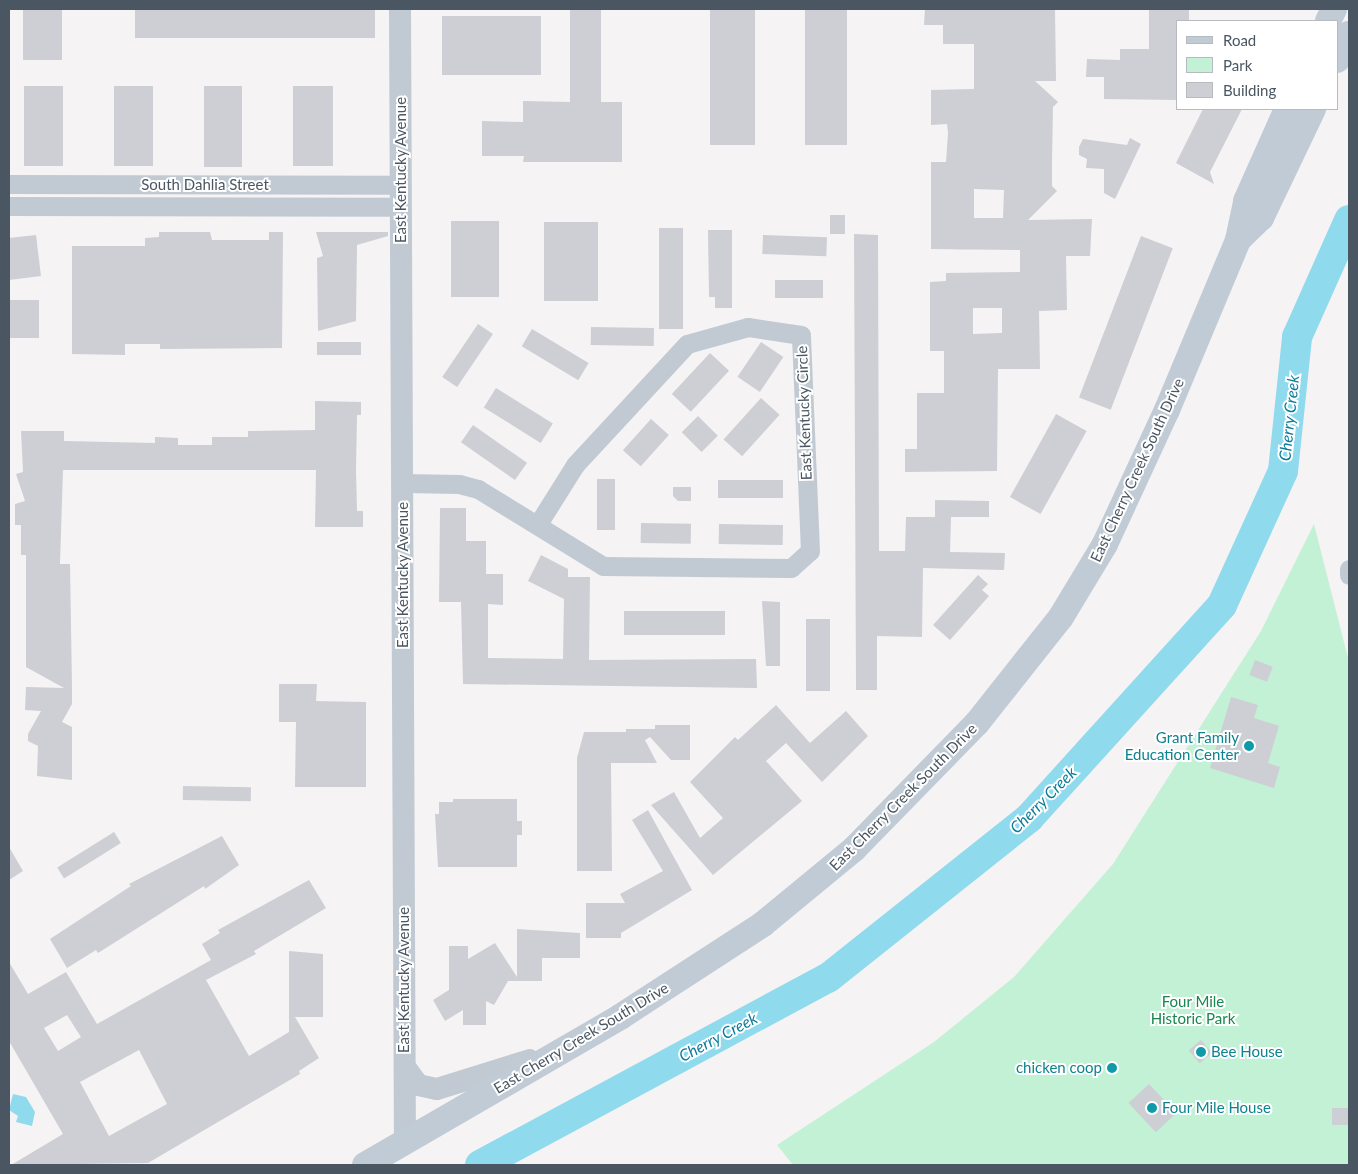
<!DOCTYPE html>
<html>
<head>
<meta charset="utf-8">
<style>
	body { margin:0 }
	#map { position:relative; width:1358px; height:1174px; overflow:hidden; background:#f5f3f3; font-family:Lato,sans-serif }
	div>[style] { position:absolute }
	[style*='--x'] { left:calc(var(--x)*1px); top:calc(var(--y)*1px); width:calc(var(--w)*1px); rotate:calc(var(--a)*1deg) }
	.green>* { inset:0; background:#c3f1d5 }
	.water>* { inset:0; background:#90daee }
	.river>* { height:30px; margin:-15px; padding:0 15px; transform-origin:15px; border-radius:15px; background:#90daee }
	.building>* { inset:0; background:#cdcfd5; transform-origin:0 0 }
	.minor>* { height:19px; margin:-9.5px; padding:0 9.5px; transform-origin:9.5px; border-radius:9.5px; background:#c1cad2 }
	.tertiary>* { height:22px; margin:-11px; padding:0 11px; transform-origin:11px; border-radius:11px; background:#c1cad2 }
	.secondary>* { height:26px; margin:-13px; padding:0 13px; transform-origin:13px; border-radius:13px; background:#c1cbd6 }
	.dots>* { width:14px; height:14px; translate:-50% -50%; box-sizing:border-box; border:2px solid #fff; border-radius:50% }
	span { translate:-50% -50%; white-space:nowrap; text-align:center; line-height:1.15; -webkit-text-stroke:4px #fff; paint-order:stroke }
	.street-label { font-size:15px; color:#4a5661 }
	.culture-label { font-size:15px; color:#0d838f }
	.right { translate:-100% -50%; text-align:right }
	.left { translate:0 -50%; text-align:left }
	.park-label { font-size:15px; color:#17864f }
	.water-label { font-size:16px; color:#0c7c9b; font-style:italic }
	.frame { position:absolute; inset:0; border:10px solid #4a5661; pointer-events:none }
	.legend { position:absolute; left:1176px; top:20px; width:162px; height:90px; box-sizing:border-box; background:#fff; border:1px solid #b7bbc0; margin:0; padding:6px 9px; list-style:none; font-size:15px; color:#4a5661 }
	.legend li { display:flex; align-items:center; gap:10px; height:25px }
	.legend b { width:25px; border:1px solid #b7bbc0 }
</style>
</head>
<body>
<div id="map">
	<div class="green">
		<div style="clip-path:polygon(1314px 524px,1349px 662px,1349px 1165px,793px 1165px,777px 1145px,934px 1042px,1014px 977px,1113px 864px,1261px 631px)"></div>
	</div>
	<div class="water">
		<div style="clip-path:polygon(13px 1094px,26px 1097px,35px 1112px,32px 1126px,16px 1122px,18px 1116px,9px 1110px)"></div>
	</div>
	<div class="river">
		<div style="--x:480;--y:1165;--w:395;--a:-28.3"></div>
		<div style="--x:828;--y:978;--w:257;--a:-38.5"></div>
		<div style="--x:1029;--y:818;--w:287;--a:-47.8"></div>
		<div style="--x:1222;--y:605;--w:147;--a:-65.5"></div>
		<div style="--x:1283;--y:471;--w:135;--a:-84"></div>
		<div style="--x:1297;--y:337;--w:128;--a:-66"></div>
	</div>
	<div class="building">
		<div style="left:23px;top:9px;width:39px;height:51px"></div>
		<div style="left:135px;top:9px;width:240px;height:29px"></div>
		<div style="clip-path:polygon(570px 9px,601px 9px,601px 102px,622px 102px,622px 162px,523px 162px,524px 156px,482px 156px,482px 121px,523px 122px,523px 101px,570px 102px)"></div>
		<div style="left:710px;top:9px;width:45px;height:136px"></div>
		<div style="left:805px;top:9px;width:42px;height:136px"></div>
		<div style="clip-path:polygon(evenodd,925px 9px,1055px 9px,1056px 81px,1035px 81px,1058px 102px,1053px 107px,1052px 161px,1052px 186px,1057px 191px,1028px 220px,1092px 219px,1090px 256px,1066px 256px,1067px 310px,1039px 311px,1040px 369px,998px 369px,997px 471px,905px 472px,905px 449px,917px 449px,917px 393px,944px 393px,944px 351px,930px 351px,930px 282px,946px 281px,946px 273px,1020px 272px,1020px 250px,931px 249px,931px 162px,946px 162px,948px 133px,947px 124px,931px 125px,931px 90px,974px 89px,974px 44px,943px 44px,943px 25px,924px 25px,925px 9px,974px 189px,1004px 190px,1003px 218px,974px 218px,974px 189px,925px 9px,973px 308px,1002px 308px,1002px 333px,973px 334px,973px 308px)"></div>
		<div style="clip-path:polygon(1149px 9px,1189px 9px,1189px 21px,1177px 21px,1177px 100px,1104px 99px,1104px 77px,1086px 77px,1087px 59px,1120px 60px,1120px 49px,1149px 49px)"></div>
		<div style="left:442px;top:16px;width:99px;height:59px"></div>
		<div style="left:24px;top:86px;width:39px;height:80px"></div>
		<div style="left:114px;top:86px;width:39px;height:80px"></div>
		<div style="left:204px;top:86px;width:38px;height:81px"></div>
		<div style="left:333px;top:86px;width:80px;height:40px;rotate:90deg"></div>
		<div style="clip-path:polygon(1203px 109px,1242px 109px,1210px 172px,1214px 184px,1176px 163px)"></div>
		<div style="clip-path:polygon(1130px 138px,1141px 144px,1115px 199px,1104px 193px,1104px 169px,1086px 168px,1087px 159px,1079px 155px,1079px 147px,1083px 139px,1127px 145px)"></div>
		<div style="left:830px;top:215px;width:15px;height:19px"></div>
		<div style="left:451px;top:221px;width:48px;height:76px"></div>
		<div style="left:544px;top:222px;width:54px;height:79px"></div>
		<div style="left:683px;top:228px;width:101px;height:24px;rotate:90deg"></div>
		<div style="clip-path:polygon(708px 230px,732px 230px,732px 308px,715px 308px,715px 297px,709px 297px)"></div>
		<div style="clip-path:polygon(159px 232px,210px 232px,212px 240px,269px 240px,269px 232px,283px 232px,282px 348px,160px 349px,160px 344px,125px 344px,125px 355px,72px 354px,72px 246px,145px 246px,145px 238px,159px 237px)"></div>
		<div style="clip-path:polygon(316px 232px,388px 232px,388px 236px,357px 245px,356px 321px,318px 331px,317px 258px,323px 256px)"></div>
		<div style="clip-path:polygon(854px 234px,878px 235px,879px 551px,905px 551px,906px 517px,935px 517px,935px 500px,989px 501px,989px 517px,951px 517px,950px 552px,1005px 553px,1004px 570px,923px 568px,922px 637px,877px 636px,877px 690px,856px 690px)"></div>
		<div style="clip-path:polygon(36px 235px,41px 276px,9px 280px,9px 238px)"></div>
		<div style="left:763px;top:235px;width:64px;height:19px;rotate:2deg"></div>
		<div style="left:1141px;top:236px;width:34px;height:173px;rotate:21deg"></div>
		<div style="left:775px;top:280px;width:48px;height:18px"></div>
		<div style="left:9px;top:300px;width:30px;height:38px"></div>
		<div style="left:478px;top:324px;width:18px;height:64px;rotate:34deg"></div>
		<div style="left:591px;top:327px;width:63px;height:18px;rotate:1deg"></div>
		<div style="left:532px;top:329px;width:66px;height:20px;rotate:31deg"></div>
		<div style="left:317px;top:342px;width:44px;height:13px"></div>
		<div style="left:761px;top:342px;width:27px;height:42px;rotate:34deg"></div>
		<div style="left:710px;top:353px;width:26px;height:56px;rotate:43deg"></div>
		<div style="left:496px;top:388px;width:67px;height:23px;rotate:32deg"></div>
		<div style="left:761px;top:398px;width:25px;height:56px;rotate:42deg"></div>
		<div style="clip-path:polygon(315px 401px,361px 402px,361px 415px,357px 415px,356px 470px,357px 511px,363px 511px,363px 527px,315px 527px,316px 470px,63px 470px,60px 564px,70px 564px,72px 688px,72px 704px,62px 722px,72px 727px,72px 780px,37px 776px,38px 746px,28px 741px,28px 734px,41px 711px,25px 710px,26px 687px,64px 688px,26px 667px,26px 555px,21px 555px,21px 525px,15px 525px,15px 504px,25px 501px,16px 474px,23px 472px,21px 431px,64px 431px,64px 441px,155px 443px,155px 437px,178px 438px,178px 445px,212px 445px,212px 437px,248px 437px,248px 431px,315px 430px)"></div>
		<div style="left:1056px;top:414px;width:35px;height:95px;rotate:29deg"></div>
		<div style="left:698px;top:416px;width:28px;height:23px;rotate:45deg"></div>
		<div style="left:651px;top:419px;width:24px;height:42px;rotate:42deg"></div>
		<div style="left:473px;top:425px;width:66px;height:21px;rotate:35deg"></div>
		<div style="left:597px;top:479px;width:18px;height:51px"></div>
		<div style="left:783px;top:480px;width:18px;height:65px;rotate:90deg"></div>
		<div style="clip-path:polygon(673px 487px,691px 487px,691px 501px,678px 501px,673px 496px)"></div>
		<div style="clip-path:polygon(440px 508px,466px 508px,466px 541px,486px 541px,486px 574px,503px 574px,503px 605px,488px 604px,488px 658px,563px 659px,564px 599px,528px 581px,541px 555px,568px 569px,568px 577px,590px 577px,589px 660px,756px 659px,757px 688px,463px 684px,461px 602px,439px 602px)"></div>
		<div style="left:641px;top:523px;width:50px;height:20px;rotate:1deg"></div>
		<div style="left:719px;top:524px;width:64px;height:20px;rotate:1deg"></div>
		<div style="clip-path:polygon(978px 575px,988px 584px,982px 590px,989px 596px,950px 640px,933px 625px)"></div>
		<div style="clip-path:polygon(762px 601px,780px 602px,780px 666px,766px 666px)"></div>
		<div style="left:624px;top:611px;width:101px;height:24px"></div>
		<div style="left:806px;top:619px;width:24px;height:72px"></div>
		<div style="left:1255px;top:660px;width:19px;height:16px;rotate:21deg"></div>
		<div style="clip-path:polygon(279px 684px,317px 684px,316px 701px,366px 702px,366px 787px,295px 787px,296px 722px,279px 722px)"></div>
		<div style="clip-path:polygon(1231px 697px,1258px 705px,1254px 718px,1279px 726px,1268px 763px,1280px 767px,1274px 788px,1210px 768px)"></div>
		<div style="clip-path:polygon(776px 705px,810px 743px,846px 711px,868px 736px,822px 782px,786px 743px,766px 761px,802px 801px,713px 875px,651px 805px,674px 792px,700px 838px,723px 818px,690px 782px,735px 737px,738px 740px)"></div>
		<div style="clip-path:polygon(655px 725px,690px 725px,690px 760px,671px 760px,650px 737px,645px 740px,657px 763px,611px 763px,612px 871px,577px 871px,577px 758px,584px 732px,626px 732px,626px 729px,655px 729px)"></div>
		<div style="left:183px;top:786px;width:68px;height:14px;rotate:1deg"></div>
		<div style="clip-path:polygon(453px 799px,517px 799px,517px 821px,522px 821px,522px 835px,517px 835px,517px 867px,438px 867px,435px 814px,439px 814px,439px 802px,453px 802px)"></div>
		<div style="clip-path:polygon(648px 810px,692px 890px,621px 933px,621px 938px,586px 938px,586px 903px,625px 903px,620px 894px,663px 871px,632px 820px)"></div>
		<div style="left:114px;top:832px;width:13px;height:67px;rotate:58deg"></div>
		<div style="clip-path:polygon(222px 836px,239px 865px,205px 889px,204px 886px,98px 953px,96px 950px,67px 968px,50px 939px,131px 886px,129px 884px)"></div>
		<div style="clip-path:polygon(9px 847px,23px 871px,9px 880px)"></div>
		<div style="clip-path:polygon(evenodd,309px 880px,326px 908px,254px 951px,256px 954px,206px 980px,249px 1056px,289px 1032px,289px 951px,323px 954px,323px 1017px,295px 1017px,319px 1058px,299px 1071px,300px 1074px,148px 1163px,11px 1165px,63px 1134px,9px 1041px,9px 962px,28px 994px,66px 972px,97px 1024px,211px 960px,202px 944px,220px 933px,218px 930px,309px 880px,67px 1015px,81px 1037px,58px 1051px,44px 1028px,67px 1015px,309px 880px,139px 1050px,167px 1104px,109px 1136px,80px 1082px,139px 1050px)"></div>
		<div style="clip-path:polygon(517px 929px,580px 933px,580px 958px,542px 958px,542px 981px,508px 981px,494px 1005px,486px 1001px,486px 1025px,463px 1025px,463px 1010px,445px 1021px,433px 1000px,449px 990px,449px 946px,468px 946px,468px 959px,495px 943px,517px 977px)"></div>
		<div style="left:1201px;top:1040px;width:17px;height:16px;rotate:50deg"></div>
		<div style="left:1149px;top:1084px;width:40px;height:28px;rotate:47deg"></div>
		<div style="left:1332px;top:1108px;width:17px;height:17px"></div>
	</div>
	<div class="minor">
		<div style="--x:9;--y:184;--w:392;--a:0.1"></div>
		<div style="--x:9;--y:206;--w:392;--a:0.1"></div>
		<div style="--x:403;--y:483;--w:56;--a:1"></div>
		<div style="--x:459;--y:484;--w:20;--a:15"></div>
		<div style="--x:478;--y:489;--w:147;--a:31.6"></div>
		<div style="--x:603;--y:566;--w:188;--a:0.6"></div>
		<div style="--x:791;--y:568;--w:25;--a:-42"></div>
		<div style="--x:810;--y:551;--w:216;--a:-92.4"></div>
		<div style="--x:801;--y:335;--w:54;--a:-171.4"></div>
		<div style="--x:748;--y:327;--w:63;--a:164.4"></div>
		<div style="--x:687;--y:344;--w:165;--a:132.8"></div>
		<div style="--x:575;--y:465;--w:70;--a:122.1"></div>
		<div style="--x:1349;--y:569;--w:6;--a:90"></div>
	</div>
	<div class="tertiary">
		<div style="--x:400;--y:9;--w:1132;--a:89.75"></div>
		<div style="--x:405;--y:1067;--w:22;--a:54"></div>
		<div style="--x:418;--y:1085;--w:19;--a:12"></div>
		<div style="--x:437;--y:1089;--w:97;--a:-17.3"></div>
	</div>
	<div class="secondary">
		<div style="--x:1328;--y:21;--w:13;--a:-63"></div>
		<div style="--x:1337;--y:60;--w:29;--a:-65"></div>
		<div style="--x:1238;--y:240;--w:32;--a:-44"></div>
		<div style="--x:1261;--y:218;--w:121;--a:-64.5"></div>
		<div style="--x:365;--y:1165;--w:295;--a:-30.1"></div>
		<div style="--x:620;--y:1017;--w:171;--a:-33"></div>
		<div style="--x:763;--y:924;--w:118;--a:-39.5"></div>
		<div style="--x:854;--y:849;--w:176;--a:-45.7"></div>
		<div style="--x:977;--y:723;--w:135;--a:-51.6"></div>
		<div style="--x:1061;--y:617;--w:85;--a:-58.9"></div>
		<div style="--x:1105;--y:544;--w:148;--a:-65.2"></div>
		<div style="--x:1167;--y:410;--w:184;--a:-67.3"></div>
		<div style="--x:1238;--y:240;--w:40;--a:-78"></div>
		<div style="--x:1246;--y:201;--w:101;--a:-66"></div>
	</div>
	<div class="dots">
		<div style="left:1249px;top:746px;background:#0f9aa8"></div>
		<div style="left:1201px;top:1052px;background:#0f9aa8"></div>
		<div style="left:1112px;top:1068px;background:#0f9aa8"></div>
		<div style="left:1152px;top:1108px;background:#0f9aa8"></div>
	</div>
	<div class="street-label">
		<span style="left:401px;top:170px;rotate:-90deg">East Kentucky Avenue</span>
		<span style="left:205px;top:185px">South Dahlia Street</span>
		<span style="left:804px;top:413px;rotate:-92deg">East Kentucky Circle</span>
		<span style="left:1137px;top:470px;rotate:-65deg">East Cherry Creek South Drive</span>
		<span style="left:403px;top:575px;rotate:-90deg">East Kentucky Avenue</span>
		<span style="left:903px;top:797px;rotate:-45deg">East Cherry Creek South Drive</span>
		<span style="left:404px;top:980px;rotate:-90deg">East Kentucky Avenue</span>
		<span style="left:581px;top:1038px;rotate:-31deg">East Cherry Creek South Drive</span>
	</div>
	<div class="culture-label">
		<span class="right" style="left:1239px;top:746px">Grant Family<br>Education Center</span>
		<span class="left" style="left:1211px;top:1052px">Bee House</span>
		<span class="right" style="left:1102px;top:1068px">chicken coop</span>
		<span class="left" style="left:1162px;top:1108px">Four Mile House</span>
	</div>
	<div class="park-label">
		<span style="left:1193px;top:1010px">Four Mile<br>Historic Park</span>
	</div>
	<div class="water-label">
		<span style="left:1289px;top:418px;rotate:-84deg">Cherry Creek</span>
		<span style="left:1043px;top:800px;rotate:-45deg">Cherry Creek</span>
		<span style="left:718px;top:1037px;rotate:-28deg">Cherry Creek</span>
	</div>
	<div class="frame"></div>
	<ul class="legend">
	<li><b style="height:6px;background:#c1cbd6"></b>Road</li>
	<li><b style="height:14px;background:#c3f1d5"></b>Park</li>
	<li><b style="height:14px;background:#cdcfd5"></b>Building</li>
	</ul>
</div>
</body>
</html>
